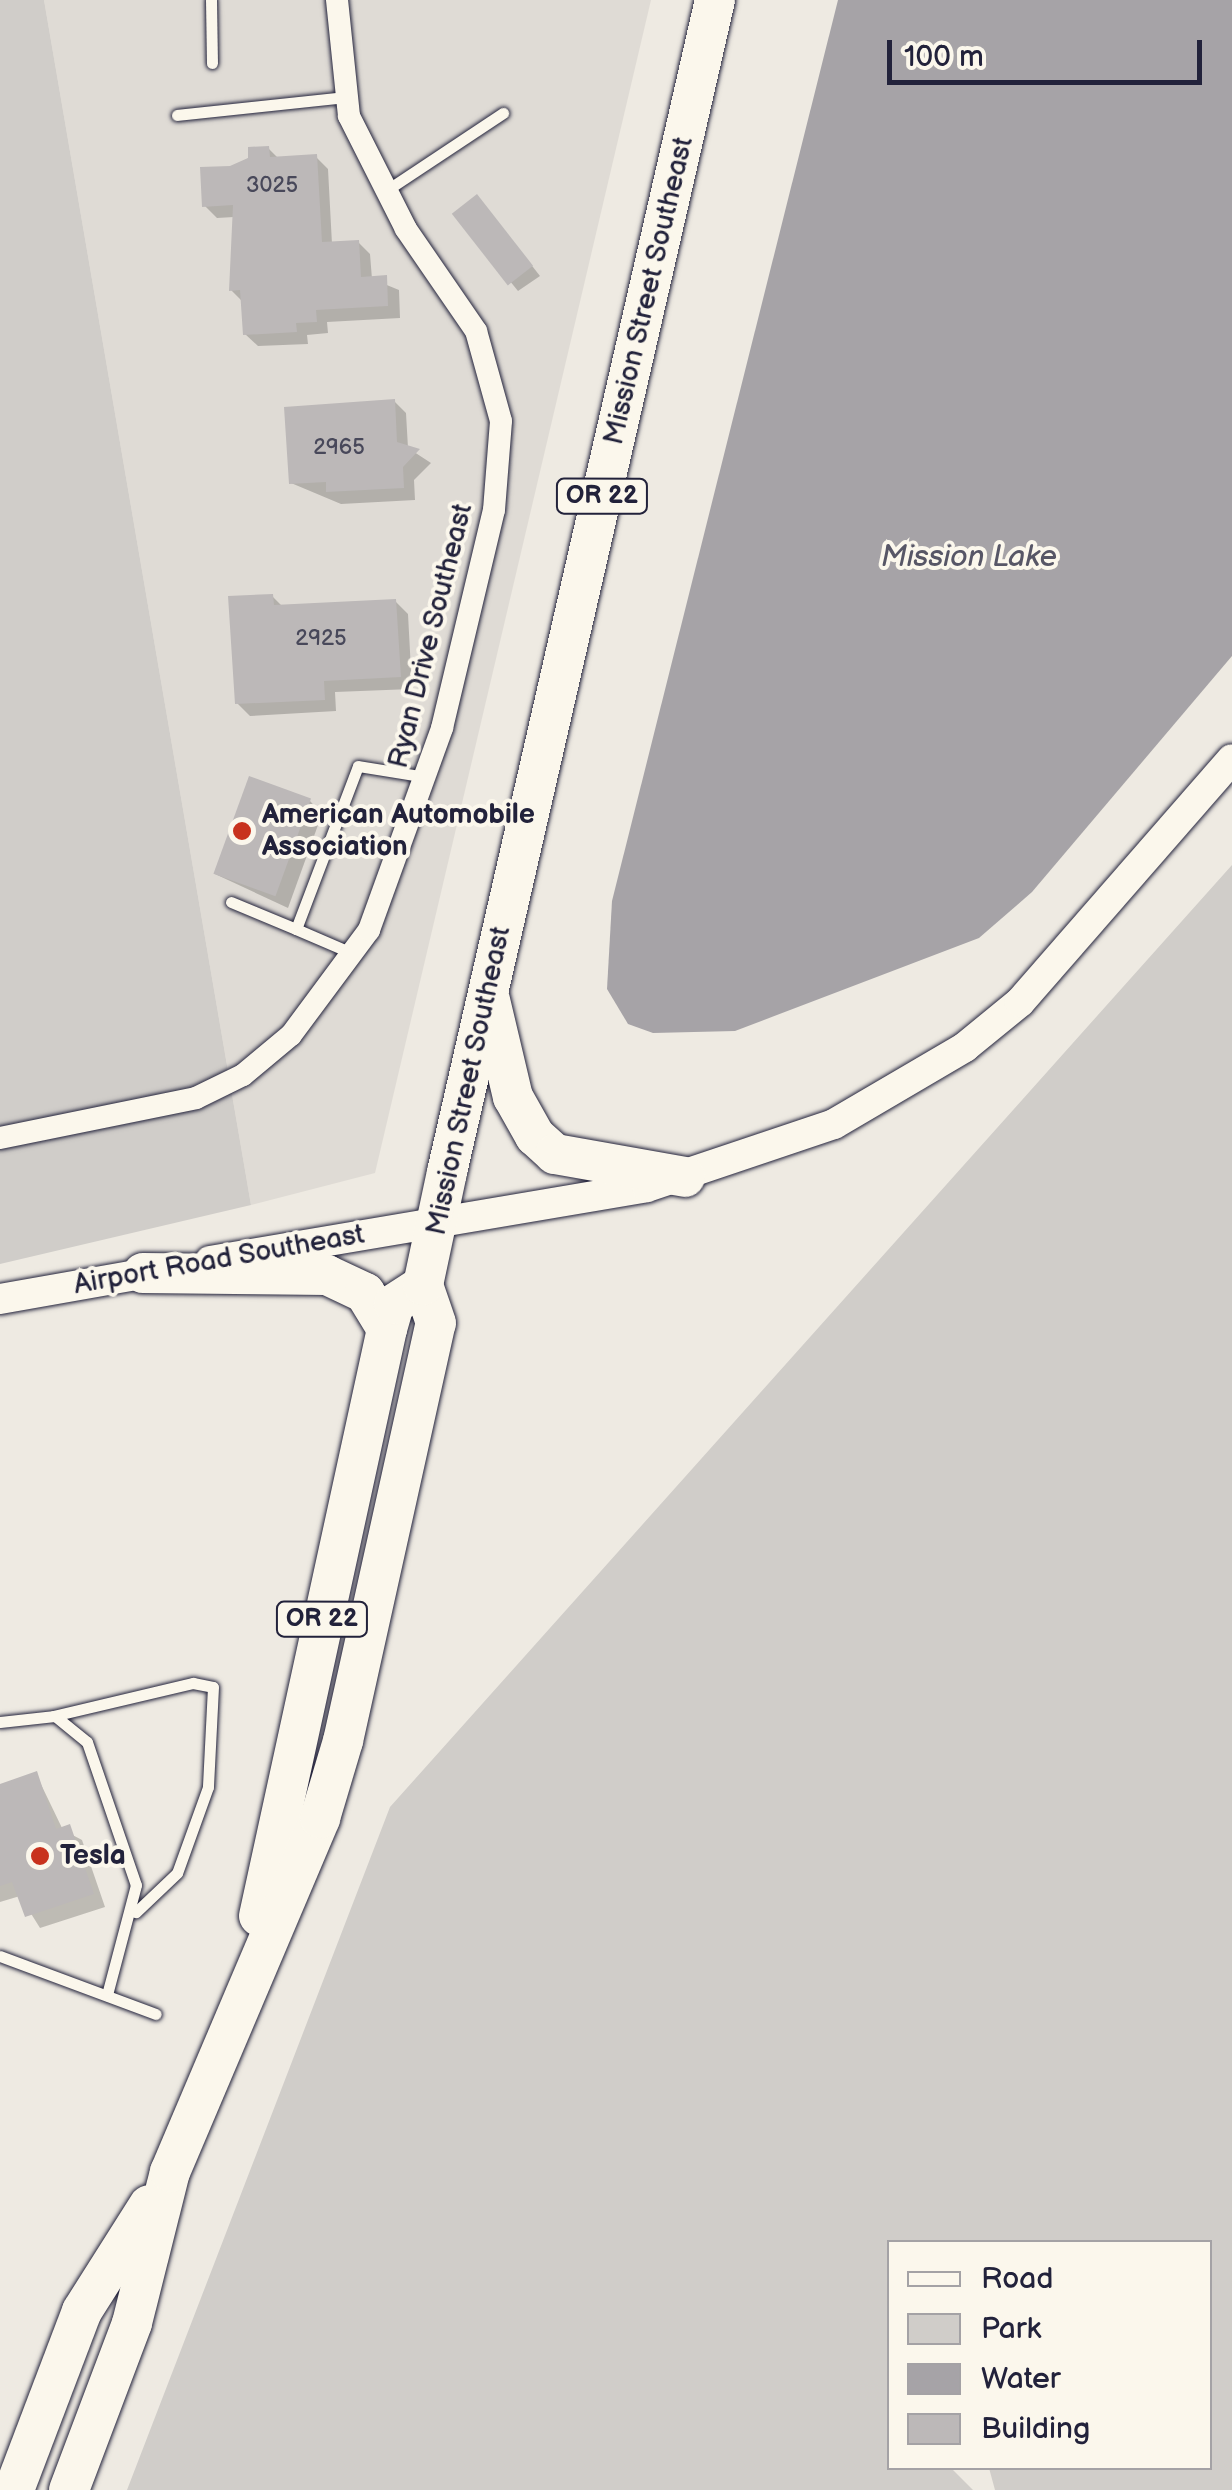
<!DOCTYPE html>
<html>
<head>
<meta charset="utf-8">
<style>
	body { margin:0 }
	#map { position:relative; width:1232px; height:2490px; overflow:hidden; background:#eeeae2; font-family:"Balsamiq Sans",sans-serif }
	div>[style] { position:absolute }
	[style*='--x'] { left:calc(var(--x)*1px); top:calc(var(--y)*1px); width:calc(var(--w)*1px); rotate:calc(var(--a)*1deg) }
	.built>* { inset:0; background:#dfdbd5 }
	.green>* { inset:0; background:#d0cdc9 }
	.water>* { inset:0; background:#a6a3a7 }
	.shadow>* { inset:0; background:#0003 }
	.building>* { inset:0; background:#bcb8b8; transform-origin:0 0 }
	.roads { filter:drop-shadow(0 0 2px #22223b) drop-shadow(0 0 2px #22223b) }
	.lane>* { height:11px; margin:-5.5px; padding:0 5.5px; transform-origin:5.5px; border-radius:5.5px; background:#fbf7ec }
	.street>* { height:22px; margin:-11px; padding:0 11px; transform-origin:11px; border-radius:11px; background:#fbf7ec }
	.secondary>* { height:30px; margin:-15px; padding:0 15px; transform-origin:15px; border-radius:15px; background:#fbf7ec }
	.highway>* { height:40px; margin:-20px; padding:0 20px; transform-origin:20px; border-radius:20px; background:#fbf7ec }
	.dots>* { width:28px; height:28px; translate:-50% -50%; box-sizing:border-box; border:5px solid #fbf7ec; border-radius:50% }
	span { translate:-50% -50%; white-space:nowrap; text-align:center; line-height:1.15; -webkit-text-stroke:8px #fbf7ec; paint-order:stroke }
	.number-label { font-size:22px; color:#48485a }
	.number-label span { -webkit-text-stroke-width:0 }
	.shield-label span { padding:2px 8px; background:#fbf7ec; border:2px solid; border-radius:8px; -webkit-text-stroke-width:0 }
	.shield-label { font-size:25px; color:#22223b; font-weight:700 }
	.street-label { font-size:28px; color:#22223b }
	.poi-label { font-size:28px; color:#22223b; font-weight:700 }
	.left { translate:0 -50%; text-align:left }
	.water-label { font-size:30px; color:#575666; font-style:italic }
	.legend { position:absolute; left:887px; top:2240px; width:325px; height:230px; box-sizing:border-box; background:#fbf7ec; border:2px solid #a4a2a5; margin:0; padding:12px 18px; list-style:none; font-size:30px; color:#22223b }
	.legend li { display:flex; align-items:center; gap:20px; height:50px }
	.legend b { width:50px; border:2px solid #a4a2a5 }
	.scale { position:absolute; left:887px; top:40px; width:315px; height:45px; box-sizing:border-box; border:5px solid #22223b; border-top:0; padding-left:12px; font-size:30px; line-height:35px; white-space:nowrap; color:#22223b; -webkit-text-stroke:8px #fbf7ec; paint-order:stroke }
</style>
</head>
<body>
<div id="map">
	<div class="built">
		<div style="clip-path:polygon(44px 0,651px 0,375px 1173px,251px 1205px)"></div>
	</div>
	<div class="green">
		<div style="clip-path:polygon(0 0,44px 0,251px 1205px,0 1264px)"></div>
		<div style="clip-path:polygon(1232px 865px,1232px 2490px,995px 2490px,989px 2468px,1210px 2468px,1210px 2242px,890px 2242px,890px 2468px,951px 2468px,973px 2490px,127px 2490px,390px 1807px)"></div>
	</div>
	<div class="water">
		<div style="clip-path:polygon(838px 0,1232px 0,1232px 656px,1032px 892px,979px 938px,735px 1031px,653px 1033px,628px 1024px,607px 989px,612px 901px)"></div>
	</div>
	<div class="shadow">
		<div style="clip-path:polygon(268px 148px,279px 159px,316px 157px,328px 169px,332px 244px,358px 242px,370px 254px,372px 279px,399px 290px,400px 318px,327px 322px,328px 333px,307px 335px,308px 344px,258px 346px,245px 334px,244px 303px,231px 290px,234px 217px,217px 218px,205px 206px,230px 168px)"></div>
		<div style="clip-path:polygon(486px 207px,540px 276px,518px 291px,458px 217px)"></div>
		<div style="clip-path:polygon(394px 401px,406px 413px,408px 448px,431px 463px,414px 480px,415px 500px,341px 504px,291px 483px)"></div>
		<div style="clip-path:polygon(272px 596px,283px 607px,395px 601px,408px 614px,412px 689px,335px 692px,336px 711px,250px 716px,237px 703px)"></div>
		<div style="clip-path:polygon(310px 801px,322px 814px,288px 908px,215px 874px)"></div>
		<div style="clip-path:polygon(36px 1774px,63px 1830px,82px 1840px,105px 1907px,40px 1928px,20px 1896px,0 1902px,0 1786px)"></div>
	</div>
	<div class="building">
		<div style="clip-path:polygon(269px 146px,270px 157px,317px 154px,322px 242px,359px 240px,361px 277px,387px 275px,388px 306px,316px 310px,317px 322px,296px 323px,297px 332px,243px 335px,240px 290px,229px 291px,233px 205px,202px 207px,200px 167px,230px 166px,248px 158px,248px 147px)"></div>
		<div style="left:477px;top:194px;width:91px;height:32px;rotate:52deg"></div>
		<div style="clip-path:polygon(395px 399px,397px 442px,420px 449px,403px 467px,404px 488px,326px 492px,326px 482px,289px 484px,284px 407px)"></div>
		<div style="clip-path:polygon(273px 594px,274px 605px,396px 599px,401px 677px,324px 681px,325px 700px,235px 704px,228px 596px)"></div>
		<div style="left:249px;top:776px;width:66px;height:104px;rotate:20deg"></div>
		<div style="clip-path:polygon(37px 1771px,56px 1829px,70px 1824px,94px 1894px,25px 1917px,12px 1882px,0 1886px,0 1784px)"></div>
	</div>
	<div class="roads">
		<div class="lane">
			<div style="--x:211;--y:0;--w:63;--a:89.1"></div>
			<div style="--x:177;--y:115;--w:169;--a:-6.1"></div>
			<div style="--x:384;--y:192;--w:143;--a:-33.6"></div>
			<div style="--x:231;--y:902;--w:70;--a:22.6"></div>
			<div style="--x:354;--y:954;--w:63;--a:-156.7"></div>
			<div style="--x:296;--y:929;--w:174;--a:-69.2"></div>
			<div style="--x:358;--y:766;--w:69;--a:9.2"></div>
			<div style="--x:53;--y:1716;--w:144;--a:-13.3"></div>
			<div style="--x:193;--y:1683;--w:20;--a:11"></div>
			<div style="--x:213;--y:1687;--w:100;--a:92.9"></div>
			<div style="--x:208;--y:1787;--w:91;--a:109.8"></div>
			<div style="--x:177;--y:1873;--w:57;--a:136.4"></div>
			<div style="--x:0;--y:1722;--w:55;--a:-6.2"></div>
			<div style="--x:55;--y:1716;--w:41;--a:39.1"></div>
			<div style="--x:87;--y:1742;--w:151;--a:71.1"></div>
			<div style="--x:136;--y:1885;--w:114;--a:104.8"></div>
			<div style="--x:0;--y:1956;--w:166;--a:20.4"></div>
		</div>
		<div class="street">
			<div style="--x:0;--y:1138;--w:200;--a:-11.5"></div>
			<div style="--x:196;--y:1098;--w:52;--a:-26.1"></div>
			<div style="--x:243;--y:1075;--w:62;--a:-39.8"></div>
			<div style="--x:291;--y:1035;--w:131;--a:-53.4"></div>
			<div style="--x:369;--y:930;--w:215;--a:-70.1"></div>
			<div style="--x:442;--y:728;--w:224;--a:-76.6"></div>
			<div style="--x:494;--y:510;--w:89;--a:-85.5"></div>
			<div style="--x:501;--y:421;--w:93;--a:-105.5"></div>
			<div style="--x:476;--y:331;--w:124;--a:-124.5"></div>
			<div style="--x:406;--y:229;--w:127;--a:-116.8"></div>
			<div style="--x:349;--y:116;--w:117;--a:-95.9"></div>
		</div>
		<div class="secondary">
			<div style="--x:210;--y:1261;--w:443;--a:-9.6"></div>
			<div style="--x:647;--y:1187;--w:197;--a:-18.6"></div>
			<div style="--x:834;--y:1124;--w:152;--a:-30.4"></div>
			<div style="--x:965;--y:1047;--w:71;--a:-39.3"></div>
			<div style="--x:1020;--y:1002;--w:322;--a:-48.9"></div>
			<div style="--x:0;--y:1299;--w:167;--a:-10"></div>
		</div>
		<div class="highway">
			<div style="--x:490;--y:1000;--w:100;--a:76.7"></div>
			<div style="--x:513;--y:1097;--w:45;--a:60.6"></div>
			<div style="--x:535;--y:1136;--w:27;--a:42"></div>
			<div style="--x:555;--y:1154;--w:132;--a:10"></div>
			<div style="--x:143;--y:1273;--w:184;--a:0.6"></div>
			<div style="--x:327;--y:1275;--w:42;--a:25.3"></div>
			<div style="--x:365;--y:1293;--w:42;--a:58.6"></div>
			<div style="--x:259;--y:1916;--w:601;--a:-77.7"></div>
			<div style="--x:387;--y:1329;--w:26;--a:-74"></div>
			<div style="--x:394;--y:1304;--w:35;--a:-33"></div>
			<div style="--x:14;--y:2490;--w:191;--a:-69.2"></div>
			<div style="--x:82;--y:2311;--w:125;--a:-57.7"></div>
			<div style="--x:69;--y:2490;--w:178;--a:-69.3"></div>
			<div style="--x:132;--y:2323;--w:156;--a:-75.9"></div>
			<div style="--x:170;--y:2172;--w:384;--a:-67"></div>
			<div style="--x:320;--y:1818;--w:80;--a:-73.4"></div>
			<div style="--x:343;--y:1741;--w:428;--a:-77.5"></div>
			<div style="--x:436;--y:1323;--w:40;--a:-108.9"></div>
			<div style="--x:423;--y:1285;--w:116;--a:-78"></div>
			<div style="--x:447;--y:1172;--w:1202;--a:-77.12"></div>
		</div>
	</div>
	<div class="dots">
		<div style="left:242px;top:831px;background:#c8321e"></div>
		<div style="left:40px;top:1856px;background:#c8321e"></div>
	</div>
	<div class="number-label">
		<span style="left:272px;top:186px">3025</span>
		<span style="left:339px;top:448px">2965</span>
		<span style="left:321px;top:639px">2925</span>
	</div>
	<div class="shield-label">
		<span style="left:602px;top:496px">OR 22</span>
		<span style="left:322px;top:1619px">OR 22</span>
	</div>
	<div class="street-label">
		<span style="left:649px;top:291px;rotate:-77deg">Mission Street Southeast</span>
		<span style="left:431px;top:636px;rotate:-76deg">Ryan Drive Southeast</span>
		<span style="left:469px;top:1081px;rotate:-78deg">Mission Street Southeast</span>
		<span style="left:219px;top:1260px;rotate:-10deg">Airport Road Southeast</span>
	</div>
	<div class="poi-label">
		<span class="left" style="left:262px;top:831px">American Automobile<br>Association</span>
		<span class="left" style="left:60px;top:1856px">Tesla</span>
	</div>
	<div class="water-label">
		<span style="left:969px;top:557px">Mission Lake</span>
	</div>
	<ul class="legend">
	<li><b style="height:12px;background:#fbf7ec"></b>Road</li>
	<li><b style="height:28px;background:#d0cdc9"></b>Park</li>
	<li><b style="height:28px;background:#a6a3a7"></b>Water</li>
	<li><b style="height:28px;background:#bcb8b8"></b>Building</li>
	</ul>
	<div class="scale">100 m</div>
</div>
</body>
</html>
